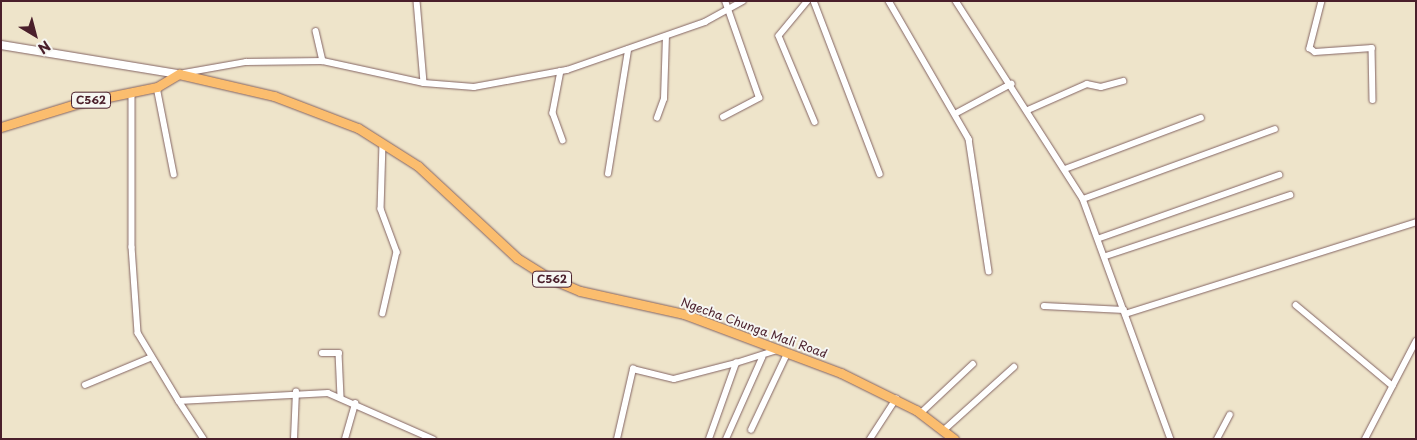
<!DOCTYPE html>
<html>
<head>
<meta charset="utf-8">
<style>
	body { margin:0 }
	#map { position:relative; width:1417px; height:440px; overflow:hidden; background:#eee4ca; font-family:"Playpen Sans",sans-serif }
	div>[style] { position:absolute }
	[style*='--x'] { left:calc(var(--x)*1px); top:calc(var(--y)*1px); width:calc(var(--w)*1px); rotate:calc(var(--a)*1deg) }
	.roads { filter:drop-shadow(0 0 1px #836463) drop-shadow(0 0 1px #836463) }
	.minor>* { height:5.5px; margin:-2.75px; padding:0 2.75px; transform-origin:2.75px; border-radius:2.75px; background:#fff }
	.tertiary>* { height:8px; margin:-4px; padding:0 4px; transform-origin:4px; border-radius:4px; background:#fff }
	.primary>* { height:9px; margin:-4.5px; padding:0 4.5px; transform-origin:4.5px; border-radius:4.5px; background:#fbbd6e }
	span { translate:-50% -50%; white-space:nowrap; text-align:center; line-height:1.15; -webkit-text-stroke:4px #f6f6f2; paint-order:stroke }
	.shield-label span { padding:1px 4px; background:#f6f6f2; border:1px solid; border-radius:4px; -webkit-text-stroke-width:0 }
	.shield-label { font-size:11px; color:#4a1f2b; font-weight:700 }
	.street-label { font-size:12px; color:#4a1f2b }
	.frame { position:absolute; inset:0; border:2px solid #4a1f2b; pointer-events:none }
	.north { position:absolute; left:10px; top:10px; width:50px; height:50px; -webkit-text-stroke:4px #f6f6f2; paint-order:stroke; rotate:143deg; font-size:14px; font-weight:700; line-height:20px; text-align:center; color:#4a1f2b }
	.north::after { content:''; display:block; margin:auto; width:18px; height:22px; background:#4a1f2b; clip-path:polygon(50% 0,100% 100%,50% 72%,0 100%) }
</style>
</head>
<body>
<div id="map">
	<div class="roads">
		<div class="minor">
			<div style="--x:417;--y:1;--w:82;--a:85.1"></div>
			<div style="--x:808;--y:1;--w:45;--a:129.6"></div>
			<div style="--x:779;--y:36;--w:93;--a:67.3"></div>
			<div style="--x:814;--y:1;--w:185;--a:69.1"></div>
			<div style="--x:889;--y:1;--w:160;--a:59.9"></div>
			<div style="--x:969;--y:139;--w:134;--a:81.4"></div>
			<div style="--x:956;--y:1;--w:235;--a:57.3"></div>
			<div style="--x:1083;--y:199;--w:256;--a:69.9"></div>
			<div style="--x:1322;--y:1;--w:49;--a:104.3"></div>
			<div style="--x:1310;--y:48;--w:6;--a:39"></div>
			<div style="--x:1315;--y:52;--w:57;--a:-4"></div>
			<div style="--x:1372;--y:48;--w:52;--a:88.9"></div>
			<div style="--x:316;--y:31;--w:31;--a:77"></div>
			<div style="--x:561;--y:71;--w:43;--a:100.8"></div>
			<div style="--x:553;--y:113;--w:29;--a:70"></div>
			<div style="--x:184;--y:73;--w:63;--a:-10.1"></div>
			<div style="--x:246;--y:62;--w:77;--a:-0.7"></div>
			<div style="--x:323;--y:61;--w:103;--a:12.3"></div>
			<div style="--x:424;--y:83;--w:50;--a:4.6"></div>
			<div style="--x:474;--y:87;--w:95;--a:-10.4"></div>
			<div style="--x:567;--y:70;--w:146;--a:-19.2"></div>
			<div style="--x:705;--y:22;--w:43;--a:-28.9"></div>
			<div style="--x:157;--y:87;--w:89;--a:78.9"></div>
			<div style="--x:132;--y:92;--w:155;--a:90"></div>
			<div style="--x:132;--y:247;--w:86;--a:86"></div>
			<div style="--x:138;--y:333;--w:79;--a:58.9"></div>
			<div style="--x:179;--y:401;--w:149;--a:-3.1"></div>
			<div style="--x:328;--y:393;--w:115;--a:23.7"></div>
			<div style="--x:1028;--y:110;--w:64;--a:-23.8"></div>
			<div style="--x:1087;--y:84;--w:14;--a:12"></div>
			<div style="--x:1101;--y:87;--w:23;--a:-15"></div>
			<div style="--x:955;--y:114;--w:64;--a:-28.2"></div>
			<div style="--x:723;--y:117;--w:41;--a:-27.8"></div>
			<div style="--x:759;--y:98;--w:103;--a:-109.3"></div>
			<div style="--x:657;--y:118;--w:20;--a:-70"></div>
			<div style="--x:664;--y:99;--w:62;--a:-88.2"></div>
			<div style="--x:383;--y:143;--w:66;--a:91.7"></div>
			<div style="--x:381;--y:209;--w:46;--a:69.6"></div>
			<div style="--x:397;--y:252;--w:63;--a:102.9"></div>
			<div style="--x:1065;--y:169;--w:145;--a:-20.6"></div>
			<div style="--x:608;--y:174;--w:126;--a:-80.8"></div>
			<div style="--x:1083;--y:199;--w:204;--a:-20"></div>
			<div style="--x:1100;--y:238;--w:190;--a:-19.4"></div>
			<div style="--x:1106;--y:256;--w:194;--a:-18.3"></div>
			<div style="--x:1296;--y:305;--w:126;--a:39.9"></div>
			<div style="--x:1044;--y:306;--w:80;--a:2.9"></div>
			<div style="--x:1125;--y:314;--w:305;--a:-17.5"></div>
			<div style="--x:322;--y:353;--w:17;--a:0"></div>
			<div style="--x:339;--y:353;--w:44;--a:87.4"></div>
			<div style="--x:85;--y:385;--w:70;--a:-22.6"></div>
			<div style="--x:179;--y:401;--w:45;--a:56.7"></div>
			<div style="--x:921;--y:413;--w:71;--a:-43.3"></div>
			<div style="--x:751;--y:430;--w:84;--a:-64.7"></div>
			<div style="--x:944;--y:430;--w:94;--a:-42"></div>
			<div style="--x:294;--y:439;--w:47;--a:-87.6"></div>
			<div style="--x:345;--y:439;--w:37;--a:-74"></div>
			<div style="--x:617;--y:439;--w:72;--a:-77.1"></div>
			<div style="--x:633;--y:369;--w:42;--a:13.7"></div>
			<div style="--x:674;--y:379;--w:64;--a:-14.5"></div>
			<div style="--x:709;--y:439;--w:81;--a:-70.4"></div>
			<div style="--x:736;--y:363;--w:43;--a:-17.6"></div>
			<div style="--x:726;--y:439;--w:89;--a:-66"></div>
			<div style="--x:870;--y:439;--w:48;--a:-57"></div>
			<div style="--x:1217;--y:439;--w:27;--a:-62"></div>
			<div style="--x:1365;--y:439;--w:110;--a:-62.5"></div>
		</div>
		<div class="tertiary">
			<div style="--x:1;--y:45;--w:180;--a:9.3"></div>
		</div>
		<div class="primary">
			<div style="--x:1;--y:127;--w:82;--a:-17.1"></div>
			<div style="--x:79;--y:103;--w:80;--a:-11.6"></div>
			<div style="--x:157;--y:87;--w:26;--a:-31"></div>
			<div style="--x:179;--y:74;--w:98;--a:13"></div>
			<div style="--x:274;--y:96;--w:90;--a:20.9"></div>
			<div style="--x:358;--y:128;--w:71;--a:32.3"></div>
			<div style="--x:418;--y:166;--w:135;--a:42.9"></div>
			<div style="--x:517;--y:258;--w:36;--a:32"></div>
			<div style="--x:547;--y:277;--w:36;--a:23"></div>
			<div style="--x:580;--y:291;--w:107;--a:12.5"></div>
			<div style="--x:684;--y:314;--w:168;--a:20.6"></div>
			<div style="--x:841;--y:373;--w:84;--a:26.3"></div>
			<div style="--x:916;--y:410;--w:48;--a:37.3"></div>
		</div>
	</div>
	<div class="shield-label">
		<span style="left:91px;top:100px">C562</span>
		<span style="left:552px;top:279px">C562</span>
	</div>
	<div class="street-label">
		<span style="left:754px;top:328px;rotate:20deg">Ngecha Chunga Mali Road</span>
	</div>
	<div class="frame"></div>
	<div class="north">N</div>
</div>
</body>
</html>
